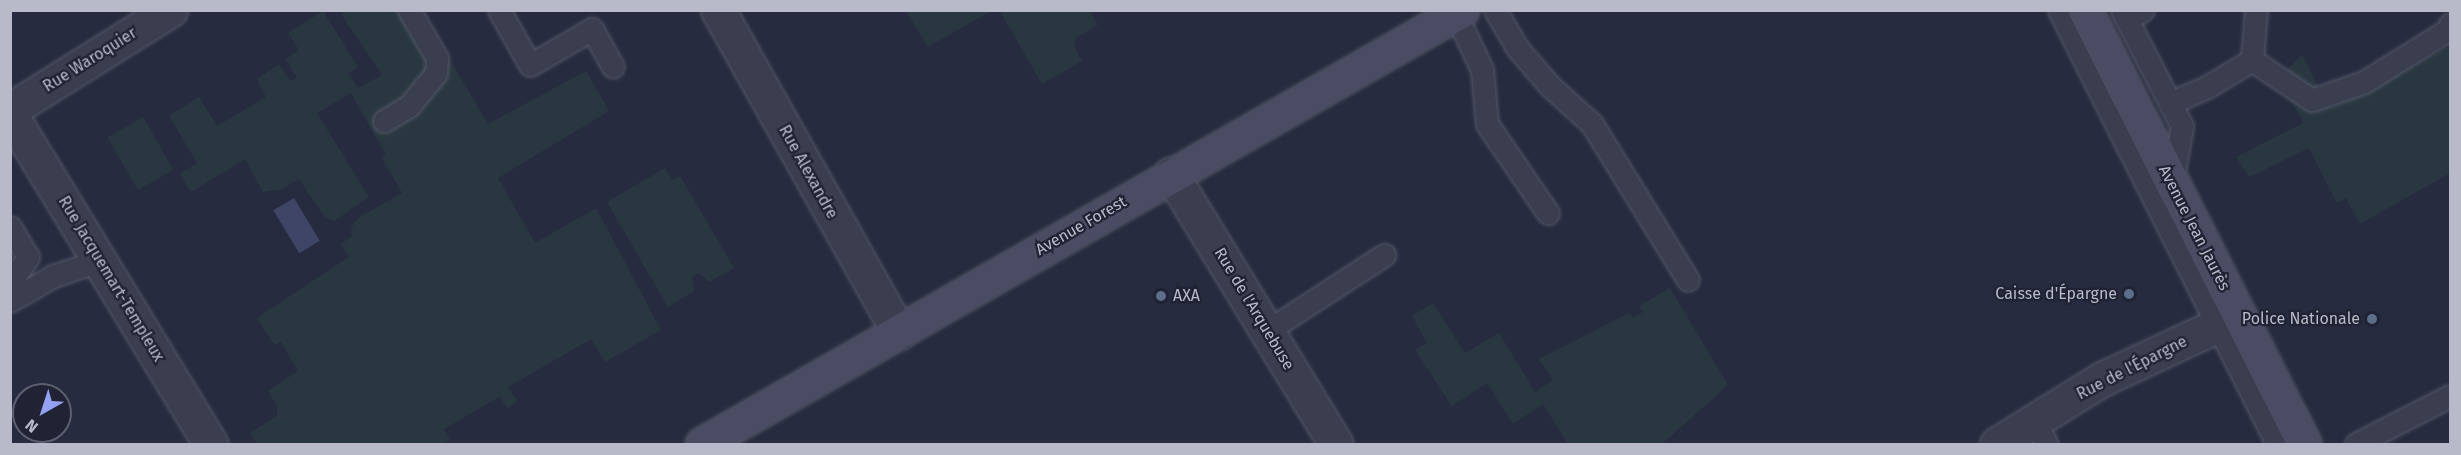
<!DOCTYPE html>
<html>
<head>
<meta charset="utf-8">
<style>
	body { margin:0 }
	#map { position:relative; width:2461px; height:455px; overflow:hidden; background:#272b3f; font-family:"Fira Sans",sans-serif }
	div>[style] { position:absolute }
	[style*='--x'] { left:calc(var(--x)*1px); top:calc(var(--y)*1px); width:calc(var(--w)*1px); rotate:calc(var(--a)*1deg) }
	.green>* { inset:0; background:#293840; transform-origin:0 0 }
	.water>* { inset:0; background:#3e4567; transform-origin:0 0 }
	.roads { filter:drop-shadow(0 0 2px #535667) drop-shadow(0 0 2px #535667) }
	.lane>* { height:21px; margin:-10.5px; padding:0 10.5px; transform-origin:10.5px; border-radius:10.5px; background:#3b3e4f }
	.street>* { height:33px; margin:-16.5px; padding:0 16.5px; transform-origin:16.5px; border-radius:16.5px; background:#3b3e4f }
	.secondary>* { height:33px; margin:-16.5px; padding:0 16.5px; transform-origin:16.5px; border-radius:16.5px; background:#494c62 }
	.dots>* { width:16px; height:16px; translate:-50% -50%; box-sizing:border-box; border:3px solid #202334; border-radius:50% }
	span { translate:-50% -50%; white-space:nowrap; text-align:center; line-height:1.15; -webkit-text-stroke:4.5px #202334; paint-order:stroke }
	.street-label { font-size:16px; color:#b8baca }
	.poi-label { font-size:16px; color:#b8baca }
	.right { translate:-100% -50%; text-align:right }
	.left { translate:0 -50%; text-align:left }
	.frame { position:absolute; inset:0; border:12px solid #b8baca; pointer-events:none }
	.north { position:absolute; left:12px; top:383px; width:60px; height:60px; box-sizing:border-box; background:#202334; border:2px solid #5d5f70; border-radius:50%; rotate:219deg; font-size:16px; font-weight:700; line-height:24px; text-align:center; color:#b8baca }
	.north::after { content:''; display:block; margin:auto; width:21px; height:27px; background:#94a0f2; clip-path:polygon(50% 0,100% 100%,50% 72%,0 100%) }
</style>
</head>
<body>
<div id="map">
	<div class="green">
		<div style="clip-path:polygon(347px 10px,421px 11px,488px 124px,586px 71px,609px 111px,498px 178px,535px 243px,596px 208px,661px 330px,605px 362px,591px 339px,508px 387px,517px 401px,508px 408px,499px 397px,444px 429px,450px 439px,441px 444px,257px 444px,250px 433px,277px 416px,277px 406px,268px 391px,298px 371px,281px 342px,274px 345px,257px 318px,349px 257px,341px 244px,352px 236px,351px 228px,358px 218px,402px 193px,382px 158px,386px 155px,351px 93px,317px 113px,369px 197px,334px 221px,324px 216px,299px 179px,282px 189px,263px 192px,245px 159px,191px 192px,180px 174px,197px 163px,169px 116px,199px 97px,217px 126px,266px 97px,257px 79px,279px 64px,290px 81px,297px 78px,286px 59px,299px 50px,288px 33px,323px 11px,358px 67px,348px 73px,358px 88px,382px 75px,341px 14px)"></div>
		<div style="clip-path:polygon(906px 11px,991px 11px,928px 47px)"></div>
		<div style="clip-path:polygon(1000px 11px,1090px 11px,1098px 25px,1076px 38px,1074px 46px,1082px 61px,1042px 84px)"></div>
		<div style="clip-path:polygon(2450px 46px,2450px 173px,2360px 224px,2346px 198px,2337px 203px,2309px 148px,2249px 177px,2236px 157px,2303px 123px,2285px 89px,2287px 70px,2302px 55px,2330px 108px)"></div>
		<div style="left:143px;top:117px;width:61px;height:41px;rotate:60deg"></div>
		<div style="clip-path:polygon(665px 168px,672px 180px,680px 176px,734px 268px,709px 282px,699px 273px,692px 277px,694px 291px,668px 307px,607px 202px)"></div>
		<div style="clip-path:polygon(1670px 288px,1728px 385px,1662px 444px,1568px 444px,1543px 404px,1513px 424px,1487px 383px,1452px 406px,1415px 350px,1427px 343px,1412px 316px,1433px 303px,1465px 353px,1499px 333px,1535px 392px,1553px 380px,1539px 359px,1629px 313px,1633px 318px,1643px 312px,1639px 306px)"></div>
	</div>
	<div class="water">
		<div style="left:294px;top:198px;width:50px;height:24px;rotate:59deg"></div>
	</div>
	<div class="roads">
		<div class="lane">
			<div style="--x:499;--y:10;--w:63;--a:60.6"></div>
			<div style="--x:530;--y:65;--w:72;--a:-30.1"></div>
			<div style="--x:592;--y:29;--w:43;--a:61.1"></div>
			<div style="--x:1495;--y:10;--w:45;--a:59.5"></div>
			<div style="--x:1518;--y:49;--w:49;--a:49.1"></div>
			<div style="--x:1550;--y:86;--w:57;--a:42.1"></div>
			<div style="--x:1592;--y:124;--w:183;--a:58.4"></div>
			<div style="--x:2059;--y:10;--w:486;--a:63.3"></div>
			<div style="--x:2122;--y:10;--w:131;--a:62.7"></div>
			<div style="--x:2182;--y:126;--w:58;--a:100"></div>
			<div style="--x:1456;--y:14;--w:62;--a:65.1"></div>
			<div style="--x:1482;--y:70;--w:54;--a:84.7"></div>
			<div style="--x:1487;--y:124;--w:108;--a:55.6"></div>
			<div style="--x:2127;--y:19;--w:18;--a:-29"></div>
			<div style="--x:2252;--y:60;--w:72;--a:33.7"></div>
			<div style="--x:2312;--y:100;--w:55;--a:-19.1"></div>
			<div style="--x:2364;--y:82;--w:99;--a:-31.8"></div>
			<div style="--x:2448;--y:30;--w:6;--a:-72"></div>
			<div style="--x:2252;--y:60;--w:50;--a:-85.4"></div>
			<div style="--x:2170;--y:103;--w:40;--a:-23.4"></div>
			<div style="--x:2207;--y:87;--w:52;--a:-31"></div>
			<div style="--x:384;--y:121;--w:29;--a:-31"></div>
			<div style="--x:409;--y:106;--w:43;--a:-50.7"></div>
			<div style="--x:436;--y:73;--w:15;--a:-86"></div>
			<div style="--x:437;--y:58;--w:56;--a:-120.3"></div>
			<div style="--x:10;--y:227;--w:35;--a:59"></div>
			<div style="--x:28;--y:257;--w:32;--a:124"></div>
			<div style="--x:10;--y:301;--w:50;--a:-30.2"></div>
			<div style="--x:53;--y:276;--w:48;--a:-18.1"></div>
			<div style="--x:1267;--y:331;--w:140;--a:-33"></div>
			<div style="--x:2034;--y:421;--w:26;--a:61"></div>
			<div style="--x:2356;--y:444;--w:106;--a:-27.1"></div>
		</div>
		<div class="street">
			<div style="--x:718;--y:10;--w:370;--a:60.7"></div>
			<div style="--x:10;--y:110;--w:189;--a:-32"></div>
			<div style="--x:10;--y:114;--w:386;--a:58.7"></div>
			<div style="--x:1171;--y:174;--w:316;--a:58.6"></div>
			<div style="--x:1997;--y:444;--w:123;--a:-31.8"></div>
			<div style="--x:2102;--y:379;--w:151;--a:-25"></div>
		</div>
		<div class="secondary">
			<div style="--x:2085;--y:10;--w:486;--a:63.2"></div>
			<div style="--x:702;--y:444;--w:875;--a:-29.73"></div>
		</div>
	</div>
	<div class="dots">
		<div style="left:2129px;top:294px;background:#5c6f8a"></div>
		<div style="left:1161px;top:296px;background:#5c6f8a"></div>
		<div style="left:2372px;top:319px;background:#5c6f8a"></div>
	</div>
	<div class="street-label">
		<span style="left:90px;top:60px;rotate:-32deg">Rue Waroquier</span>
		<span style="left:808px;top:172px;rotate:61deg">Rue Alexandre</span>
		<span style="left:1081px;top:226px;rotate:-30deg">Avenue Forest</span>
		<span style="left:2194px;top:228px;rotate:63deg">Avenue Jean Jaurès</span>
		<span style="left:111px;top:279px;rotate:59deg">Rue Jacquemart-Templeux</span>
		<span style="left:1254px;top:309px;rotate:59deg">Rue de l'Arquebuse</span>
		<span style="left:2132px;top:368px;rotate:-27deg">Rue de l'Épargne</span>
	</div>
	<div class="poi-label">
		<span class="right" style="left:2117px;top:294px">Caisse d'Épargne</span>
		<span class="left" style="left:1173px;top:296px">AXA</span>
		<span class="right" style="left:2360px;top:319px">Police Nationale</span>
	</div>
	<div class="frame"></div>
	<div class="north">N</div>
</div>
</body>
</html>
